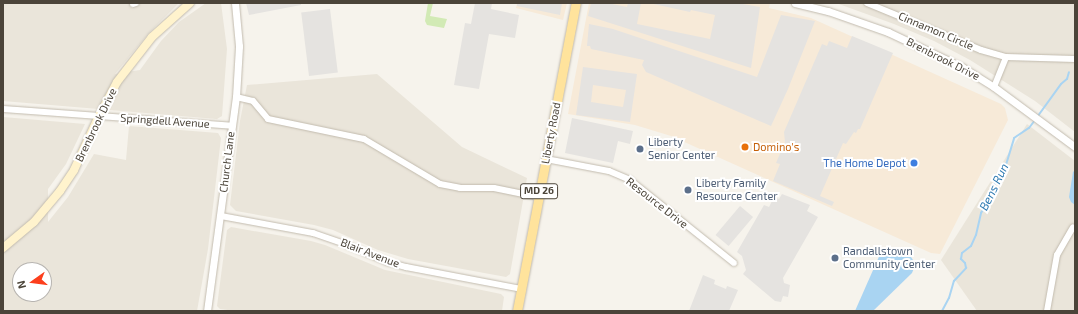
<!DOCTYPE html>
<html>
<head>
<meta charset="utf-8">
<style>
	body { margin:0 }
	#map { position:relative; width:1078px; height:314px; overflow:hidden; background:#f6f3ec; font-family:"Exo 2",sans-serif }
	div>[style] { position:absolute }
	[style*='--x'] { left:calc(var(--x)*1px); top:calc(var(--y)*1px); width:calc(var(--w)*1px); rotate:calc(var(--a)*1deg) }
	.residential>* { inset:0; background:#eae5da }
	.commercial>* { inset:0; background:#f7ead8 }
	.green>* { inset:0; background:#d2eab5 }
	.parking>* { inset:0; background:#e5e3e0; transform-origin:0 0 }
	.water>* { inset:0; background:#a9d4f2 }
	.stream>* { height:2px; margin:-1px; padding:0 1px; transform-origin:1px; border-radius:1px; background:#a9d4f2 }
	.roads { filter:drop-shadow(0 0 1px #c2bbae) drop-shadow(0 0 1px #c2bbae) }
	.minor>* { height:6px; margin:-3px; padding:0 3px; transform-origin:3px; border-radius:3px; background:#fff }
	.tertiary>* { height:7px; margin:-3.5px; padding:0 3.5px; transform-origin:3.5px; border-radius:3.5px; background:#fff }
	.secondary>* { height:8px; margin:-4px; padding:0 4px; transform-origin:4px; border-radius:4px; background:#fff3cd }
	.primary>* { height:9px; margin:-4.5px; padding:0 4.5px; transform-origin:4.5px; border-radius:4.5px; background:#ffe39c }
	.dots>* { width:11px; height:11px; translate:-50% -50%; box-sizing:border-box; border:2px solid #fff; border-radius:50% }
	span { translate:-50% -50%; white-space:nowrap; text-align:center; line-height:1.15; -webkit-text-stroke:4px #fff; paint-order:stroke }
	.shield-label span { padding:1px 3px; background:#fff; border:1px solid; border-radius:3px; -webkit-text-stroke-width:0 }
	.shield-label { font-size:10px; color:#4b4439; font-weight:700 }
	.street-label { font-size:11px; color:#4b4439 }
	.service-label { font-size:11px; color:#4e5e75 }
	.left { translate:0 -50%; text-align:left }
	.food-label { font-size:11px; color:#c56008 }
	.shop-label { font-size:11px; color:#366cbe }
	.right { translate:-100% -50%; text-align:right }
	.water-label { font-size:12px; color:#2e7ab2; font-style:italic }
	.frame { position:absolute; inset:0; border:4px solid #4b4439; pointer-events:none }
	.north { position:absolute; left:12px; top:262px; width:40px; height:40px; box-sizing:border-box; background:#fff; border:1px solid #b7b4b0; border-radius:50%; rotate:256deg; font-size:11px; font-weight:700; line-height:16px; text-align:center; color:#4b4439 }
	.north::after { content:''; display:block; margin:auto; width:14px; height:18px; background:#fc3f1d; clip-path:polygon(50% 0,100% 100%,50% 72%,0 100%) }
</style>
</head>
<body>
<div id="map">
	<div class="residential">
		<div style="clip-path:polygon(3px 3px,179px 3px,148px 34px,115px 74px,140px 70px,161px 41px,179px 22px,206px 3px,221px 3px,227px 49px,222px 116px,217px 119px,3px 101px)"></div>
		<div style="clip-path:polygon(836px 3px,1075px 3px,1075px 132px,1035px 101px,970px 60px,934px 41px,894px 24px)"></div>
		<div style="clip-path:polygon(377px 74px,462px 147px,527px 178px,510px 274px,506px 277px,408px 259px,378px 250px,333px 230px,314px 225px,236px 211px,230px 205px,240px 121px,247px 85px)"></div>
		<div style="clip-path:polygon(evenodd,3px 117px,85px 124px,66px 164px,48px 189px,48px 222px,68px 197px,94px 154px,126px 160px,129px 126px,218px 133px,221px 138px,208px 249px,197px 311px,3px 311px,3px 117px,20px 270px,44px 270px,44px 294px,20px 294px,20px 270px)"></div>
		<div style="clip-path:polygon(1027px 124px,1075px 161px,1075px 311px,977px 311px,941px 260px)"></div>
		<div style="clip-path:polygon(231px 227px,311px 241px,325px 245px,385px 270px,501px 294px,504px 297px,502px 311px,235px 311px,220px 309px,217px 306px,227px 230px)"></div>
	</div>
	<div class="commercial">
		<div style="clip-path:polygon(517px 3px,567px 3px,563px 20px,516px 8px)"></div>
		<div style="clip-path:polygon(589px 3px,770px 3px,769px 8px,811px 18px,1001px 104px,1005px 108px,1008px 120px,940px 254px,931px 253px,671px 136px,635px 125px,568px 114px)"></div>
	</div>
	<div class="green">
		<div style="clip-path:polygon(428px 3px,433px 3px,430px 16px,447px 19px,444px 28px,427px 25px,425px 21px)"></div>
	</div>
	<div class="parking">
		<div style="clip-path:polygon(246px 3px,301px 3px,301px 5px,249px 15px)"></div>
		<div style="clip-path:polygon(475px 3px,492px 3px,491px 9px,519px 15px,515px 38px,489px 34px,479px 89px,454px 85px,465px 23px,471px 24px)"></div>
		<div style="clip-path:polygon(517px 3px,562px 3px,560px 15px,517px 6px)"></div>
		<div style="clip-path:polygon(591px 3px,607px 3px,627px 7px,628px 3px,641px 3px,637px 24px,710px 39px,715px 15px,691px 10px,690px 12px,649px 3px,737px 3px,760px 7px,751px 68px,588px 16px)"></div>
		<div style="left:330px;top:9px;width:64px;height:29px;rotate:83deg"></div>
		<div style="clip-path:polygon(781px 15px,815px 21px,788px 89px,771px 126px,646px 72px,642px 65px,644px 60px,591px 49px,590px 46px,587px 46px,589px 24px,613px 29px,757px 77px)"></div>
		<div style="clip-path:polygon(852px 36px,893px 53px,860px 129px,858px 129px,856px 133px,854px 132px,846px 144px,843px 143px,820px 196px,834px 202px,832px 206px,773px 181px,780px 164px,776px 163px,785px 142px,784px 132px,822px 44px,827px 46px,829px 41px,847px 48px)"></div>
		<div style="clip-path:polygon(evenodd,583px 67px,637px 74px,630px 122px,576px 115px,583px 67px,593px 85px,626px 90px,623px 107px,591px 102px,593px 85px)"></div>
		<div style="clip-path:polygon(572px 118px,633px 131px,630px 144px,618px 141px,613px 163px,565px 153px)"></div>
		<div style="clip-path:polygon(782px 194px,810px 205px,807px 211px,818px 217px,783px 278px,784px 283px,790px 285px,788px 297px,783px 296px,781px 302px,775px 301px,743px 274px,746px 270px,742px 256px,737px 252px,764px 205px,769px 207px,774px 197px,779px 199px)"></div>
		<div style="left:740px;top:206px;width:17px;height:38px;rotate:40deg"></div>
		<div style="clip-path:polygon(703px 275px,715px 280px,714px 284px,726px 289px,727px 286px,738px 290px,729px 311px,689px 311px)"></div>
	</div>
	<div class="water">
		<div style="clip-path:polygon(1075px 170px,1075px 205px,1071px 202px,1069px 197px,1073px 172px)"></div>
		<div style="clip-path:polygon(889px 250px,911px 257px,913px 260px,914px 268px,912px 273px,873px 311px,855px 311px,881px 252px)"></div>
	</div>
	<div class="stream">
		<div style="--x:942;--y:311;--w:15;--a:-62"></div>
		<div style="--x:949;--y:298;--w:18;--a:-74"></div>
		<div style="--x:954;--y:281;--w:18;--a:-47"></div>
		<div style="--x:966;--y:268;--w:5;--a:-101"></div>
		<div style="--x:965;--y:263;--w:6;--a:-135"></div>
		<div style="--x:961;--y:259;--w:6;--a:-81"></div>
		<div style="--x:962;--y:253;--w:11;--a:-38"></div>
		<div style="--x:971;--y:246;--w:12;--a:-66"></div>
		<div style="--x:976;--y:235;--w:23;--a:-77"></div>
		<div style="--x:981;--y:213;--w:15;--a:-58"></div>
		<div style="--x:989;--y:200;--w:29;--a:-70"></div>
		<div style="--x:999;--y:173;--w:8;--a:-40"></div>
		<div style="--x:1005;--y:168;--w:31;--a:-73"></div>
		<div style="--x:1014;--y:138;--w:18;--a:-34"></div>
		<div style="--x:1029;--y:128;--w:10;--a:-53"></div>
		<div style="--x:1035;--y:120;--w:44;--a:-54.2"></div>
		<div style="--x:1061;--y:84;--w:8;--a:-40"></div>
		<div style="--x:1067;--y:79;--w:7;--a:-74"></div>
	</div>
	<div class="roads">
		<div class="minor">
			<div style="--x:867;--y:3;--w:123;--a:22.4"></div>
			<div style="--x:981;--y:50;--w:26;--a:16"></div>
			<div style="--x:1006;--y:57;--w:69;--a:1.7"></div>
			<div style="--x:133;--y:4;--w:3;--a:-18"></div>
			<div style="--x:994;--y:87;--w:32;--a:-68"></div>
			<div style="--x:236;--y:97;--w:17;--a:13"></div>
			<div style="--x:253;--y:101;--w:23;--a:50"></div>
			<div style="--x:268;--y:119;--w:98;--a:11.8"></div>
			<div style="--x:364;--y:139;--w:88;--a:30.6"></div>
			<div style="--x:440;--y:184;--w:20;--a:11"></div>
			<div style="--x:460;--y:188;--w:34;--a:0"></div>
			<div style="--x:494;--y:188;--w:45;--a:11.6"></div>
			<div style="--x:3;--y:109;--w:230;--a:4.2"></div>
			<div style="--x:546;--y:159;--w:64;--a:10.8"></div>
			<div style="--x:609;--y:171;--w:23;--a:23"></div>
			<div style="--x:630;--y:180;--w:133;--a:38.6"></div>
			<div style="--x:221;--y:216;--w:94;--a:10.5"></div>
			<div style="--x:313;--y:233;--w:36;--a:19"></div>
			<div style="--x:347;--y:245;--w:43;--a:23"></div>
			<div style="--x:387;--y:262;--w:20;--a:15"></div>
			<div style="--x:406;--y:267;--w:117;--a:10.8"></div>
			<div style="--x:1047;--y:311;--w:57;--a:-79.9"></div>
			<div style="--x:1057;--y:255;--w:32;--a:-60"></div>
		</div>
		<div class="tertiary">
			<div style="--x:795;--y:3;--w:34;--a:14"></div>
			<div style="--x:828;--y:11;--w:64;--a:19.3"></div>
			<div style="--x:888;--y:32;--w:82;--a:25.3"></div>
			<div style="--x:962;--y:67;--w:38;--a:32"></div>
			<div style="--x:994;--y:87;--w:101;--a:36.5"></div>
			<div style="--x:207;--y:311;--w:216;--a:-82.3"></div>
			<div style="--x:236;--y:97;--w:51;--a:-86.6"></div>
			<div style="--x:239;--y:46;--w:43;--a:-95.3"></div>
		</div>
		<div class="secondary">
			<div style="--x:3;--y:248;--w:40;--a:-40"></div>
			<div style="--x:34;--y:222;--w:40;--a:-50"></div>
			<div style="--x:60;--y:191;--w:25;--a:-56"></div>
			<div style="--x:74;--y:170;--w:60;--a:-65.2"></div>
			<div style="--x:99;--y:116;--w:38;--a:-62"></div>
			<div style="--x:117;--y:82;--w:57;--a:-52.1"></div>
			<div style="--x:152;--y:37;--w:51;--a:-41.8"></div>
		</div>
		<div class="primary">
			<div style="--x:517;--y:311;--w:314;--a:-79.2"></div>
		</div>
	</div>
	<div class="dots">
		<div style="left:745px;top:147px;background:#e8710a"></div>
		<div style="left:640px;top:149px;background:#5c6f8a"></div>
		<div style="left:914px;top:163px;background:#3f7fe0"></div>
		<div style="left:688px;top:190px;background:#5c6f8a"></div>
		<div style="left:835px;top:258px;background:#5c6f8a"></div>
	</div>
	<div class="shield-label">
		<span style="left:539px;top:191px">MD 26</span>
	</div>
	<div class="street-label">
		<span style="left:936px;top:31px;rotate:23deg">Cinnamon Circle</span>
		<span style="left:943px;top:59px;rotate:27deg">Brenbrook Drive</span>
		<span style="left:165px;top:121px;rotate:4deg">Springdell Avenue</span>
		<span style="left:96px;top:125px;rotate:-64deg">Brenbrook Drive</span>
		<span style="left:551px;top:133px;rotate:-79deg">Liberty Road</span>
		<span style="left:227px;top:162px;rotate:-83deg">Church Lane</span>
		<span style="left:657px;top:203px;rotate:38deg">Resource Drive</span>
		<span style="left:370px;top:253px;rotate:21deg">Blair Avenue</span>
	</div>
	<div class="service-label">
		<span class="left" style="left:648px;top:149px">Liberty<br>Senior Center</span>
		<span class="left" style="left:696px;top:190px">Liberty Family<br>Resource Center</span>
		<span class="left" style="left:843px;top:258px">Randallstown<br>Community Center</span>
	</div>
	<div class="food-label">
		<span class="left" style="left:753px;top:147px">Domino's</span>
	</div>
	<div class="shop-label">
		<span class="right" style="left:906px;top:163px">The Home Depot</span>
	</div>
	<div class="water-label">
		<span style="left:994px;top:187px;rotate:-64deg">Bens Run</span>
	</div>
	<div class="frame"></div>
	<div class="north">N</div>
</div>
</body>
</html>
